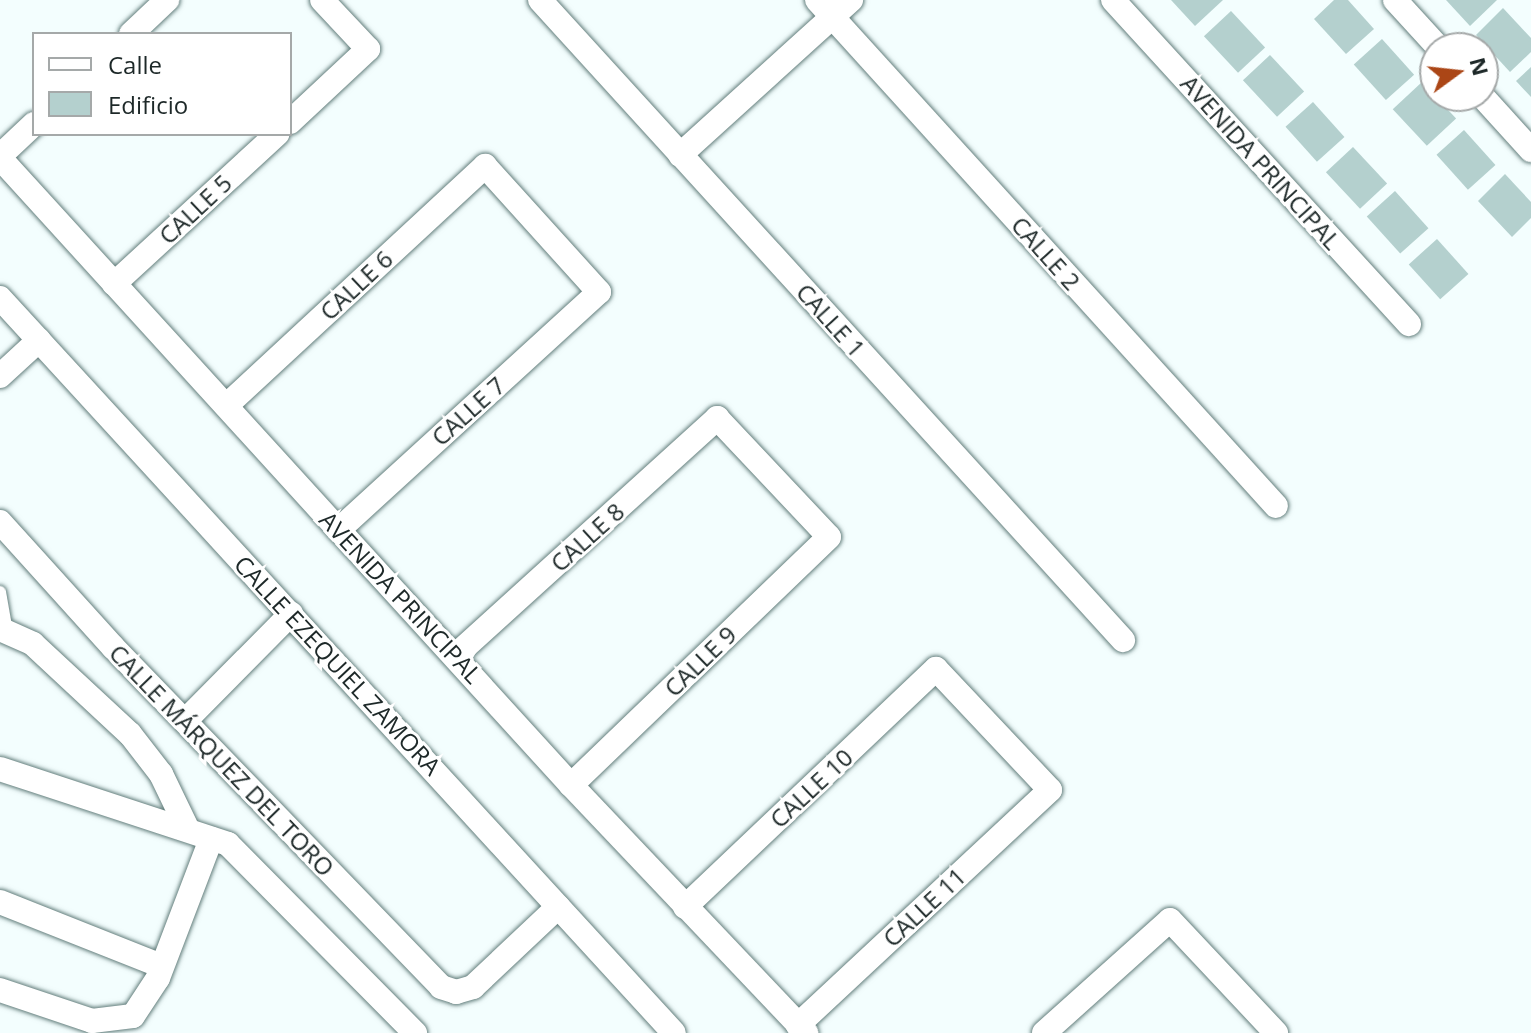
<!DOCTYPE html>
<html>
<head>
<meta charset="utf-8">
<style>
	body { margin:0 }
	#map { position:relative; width:1531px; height:1033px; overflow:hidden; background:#f3fefe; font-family:"Open Sans",sans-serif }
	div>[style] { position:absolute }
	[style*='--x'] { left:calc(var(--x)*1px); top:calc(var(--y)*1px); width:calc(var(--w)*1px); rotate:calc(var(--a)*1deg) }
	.building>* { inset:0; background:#b4d0ce; transform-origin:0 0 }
	.roads { filter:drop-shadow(0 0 2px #637e7c) drop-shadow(0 0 2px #637e7c) }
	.service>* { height:12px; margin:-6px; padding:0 6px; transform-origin:6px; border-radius:6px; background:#fff }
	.minor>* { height:24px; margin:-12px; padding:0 12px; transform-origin:12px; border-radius:12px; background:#fff }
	span { translate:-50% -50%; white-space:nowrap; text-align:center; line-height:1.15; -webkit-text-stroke:6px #fff; paint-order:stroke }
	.street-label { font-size:24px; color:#1d2828 }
	.legend { position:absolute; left:32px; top:32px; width:260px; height:104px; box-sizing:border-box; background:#fff; border:2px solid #a5a9a9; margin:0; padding:10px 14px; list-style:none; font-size:24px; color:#1d2828 }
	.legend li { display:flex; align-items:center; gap:16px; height:40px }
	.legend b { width:40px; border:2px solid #a5a9a9 }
	.north { position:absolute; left:1419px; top:32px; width:80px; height:80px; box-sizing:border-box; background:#fff; border:2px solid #a5a9a9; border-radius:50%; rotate:75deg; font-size:22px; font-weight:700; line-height:32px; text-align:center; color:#1d2828 }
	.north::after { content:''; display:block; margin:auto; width:28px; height:36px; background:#ab4616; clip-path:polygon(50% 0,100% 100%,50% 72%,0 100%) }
</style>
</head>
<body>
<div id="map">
	<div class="building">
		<div style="clip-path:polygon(1171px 0,1223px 0,1195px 26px)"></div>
		<div style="clip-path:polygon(1334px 0,1348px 0,1374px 29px,1346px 54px,1314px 19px)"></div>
		<div style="clip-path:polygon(1446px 0,1497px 0,1470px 26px)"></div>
		<div style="clip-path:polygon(1503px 8px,1531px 38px,1531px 52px,1510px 72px,1476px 35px)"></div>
		<div style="left:1231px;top:11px;width:50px;height:37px;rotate:47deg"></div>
		<div style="left:1382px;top:39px;width:48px;height:38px;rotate:48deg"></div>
		<div style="left:1270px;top:55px;width:50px;height:37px;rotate:47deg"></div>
		<div style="clip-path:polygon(1531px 67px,1531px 97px,1516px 81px)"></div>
		<div style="left:1422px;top:82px;width:50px;height:40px;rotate:47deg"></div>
		<div style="left:1313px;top:102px;width:47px;height:37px;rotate:48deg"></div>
		<div style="left:1464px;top:130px;width:47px;height:37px;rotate:48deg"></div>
		<div style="left:1353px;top:147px;width:50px;height:37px;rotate:47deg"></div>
		<div style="clip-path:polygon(1505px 174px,1531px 202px,1531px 218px,1512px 237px,1478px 201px)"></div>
		<div style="left:1395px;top:191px;width:50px;height:38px;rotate:48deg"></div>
		<div style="left:1437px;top:239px;width:47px;height:38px;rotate:48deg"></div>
	</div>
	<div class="roads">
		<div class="service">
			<div style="--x:0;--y:592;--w:41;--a:80.1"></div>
		</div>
		<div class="minor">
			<div style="--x:540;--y:0;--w:866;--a:47.67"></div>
			<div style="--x:817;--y:0;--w:683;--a:47.79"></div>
			<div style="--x:1113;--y:0;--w:439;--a:47.6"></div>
			<div style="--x:1395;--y:0;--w:65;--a:47.5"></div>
			<div style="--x:131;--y:34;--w:50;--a:-43.4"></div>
			<div style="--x:1482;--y:96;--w:73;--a:47.8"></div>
			<div style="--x:290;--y:122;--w:107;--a:-43.1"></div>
			<div style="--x:368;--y:49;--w:67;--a:-133.2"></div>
			<div style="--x:680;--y:155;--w:231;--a:-42.2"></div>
			<div style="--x:0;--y:156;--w:47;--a:-43.3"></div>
			<div style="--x:0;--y:158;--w:848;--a:47.68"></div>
			<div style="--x:571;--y:785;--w:342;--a:46.5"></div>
			<div style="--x:114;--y:284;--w:222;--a:-42.6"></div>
			<div style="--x:0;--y:298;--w:997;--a:47.48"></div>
			<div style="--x:0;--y:376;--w:53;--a:-42.7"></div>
			<div style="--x:227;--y:405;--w:352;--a:-42.8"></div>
			<div style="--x:485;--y:166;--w:170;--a:47.9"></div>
			<div style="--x:599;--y:292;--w:353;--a:137.6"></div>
			<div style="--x:0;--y:522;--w:169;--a:47.9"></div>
			<div style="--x:113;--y:647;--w:472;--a:46"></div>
			<div style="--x:441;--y:987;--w:16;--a:18"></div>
			<div style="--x:456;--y:992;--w:18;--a:-16"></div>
			<div style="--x:473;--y:987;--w:117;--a:-43.3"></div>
			<div style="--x:0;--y:629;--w:36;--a:24"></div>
			<div style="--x:33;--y:644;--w:132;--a:42.9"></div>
			<div style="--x:130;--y:734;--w:51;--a:52.2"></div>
			<div style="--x:161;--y:774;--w:60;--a:64.3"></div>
			<div style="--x:456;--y:655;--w:353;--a:-42.2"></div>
			<div style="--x:717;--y:418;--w:163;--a:46.7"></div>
			<div style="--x:829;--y:537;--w:358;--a:136.1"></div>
			<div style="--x:185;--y:721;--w:151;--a:-45.3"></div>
			<div style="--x:0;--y:769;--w:240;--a:18.2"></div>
			<div style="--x:228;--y:844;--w:266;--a:45.3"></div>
			<div style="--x:0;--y:902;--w:174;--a:21.6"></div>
			<div style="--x:685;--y:907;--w:346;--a:-43.5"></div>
			<div style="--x:936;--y:669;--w:166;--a:46.7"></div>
			<div style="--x:1050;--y:790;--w:345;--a:137"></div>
			<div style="--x:0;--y:990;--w:97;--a:18.6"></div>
			<div style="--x:92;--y:1021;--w:41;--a:-7"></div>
			<div style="--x:133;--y:1016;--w:45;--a:-56.7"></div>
			<div style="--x:158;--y:978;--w:149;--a:-69.1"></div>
			<div style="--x:1044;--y:1033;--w:169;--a:-41.9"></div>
			<div style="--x:1170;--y:920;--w:155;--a:46.8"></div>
		</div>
	</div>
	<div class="street-label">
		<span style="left:1261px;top:162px;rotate:48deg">AVENIDA PRINCIPAL</span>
		<span style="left:195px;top:209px;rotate:-43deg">CALLE 5</span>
		<span style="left:1046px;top:253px;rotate:48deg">CALLE 2</span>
		<span style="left:356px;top:285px;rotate:-43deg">CALLE 6</span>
		<span style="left:831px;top:320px;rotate:48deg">CALLE 1</span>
		<span style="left:468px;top:411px;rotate:-42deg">CALLE 7</span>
		<span style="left:587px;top:537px;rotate:-42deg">CALLE 8</span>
		<span style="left:401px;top:597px;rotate:47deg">AVENIDA PRINCIPAL</span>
		<span style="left:700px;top:661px;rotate:-44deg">CALLE 9</span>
		<span style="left:338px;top:665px;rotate:47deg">CALLE EZEQUIEL ZAMORA</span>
		<span style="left:222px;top:760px;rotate:46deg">CALLE MÁRQUEZ DEL TORO</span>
		<span style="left:811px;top:788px;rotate:-43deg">CALLE 10</span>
		<span style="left:924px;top:907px;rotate:-43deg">CALLE 11</span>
	</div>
	<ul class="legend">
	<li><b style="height:10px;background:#fff"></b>Calle</li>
	<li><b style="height:22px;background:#b4d0ce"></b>Edificio</li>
	</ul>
	<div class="north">N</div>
</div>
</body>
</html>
